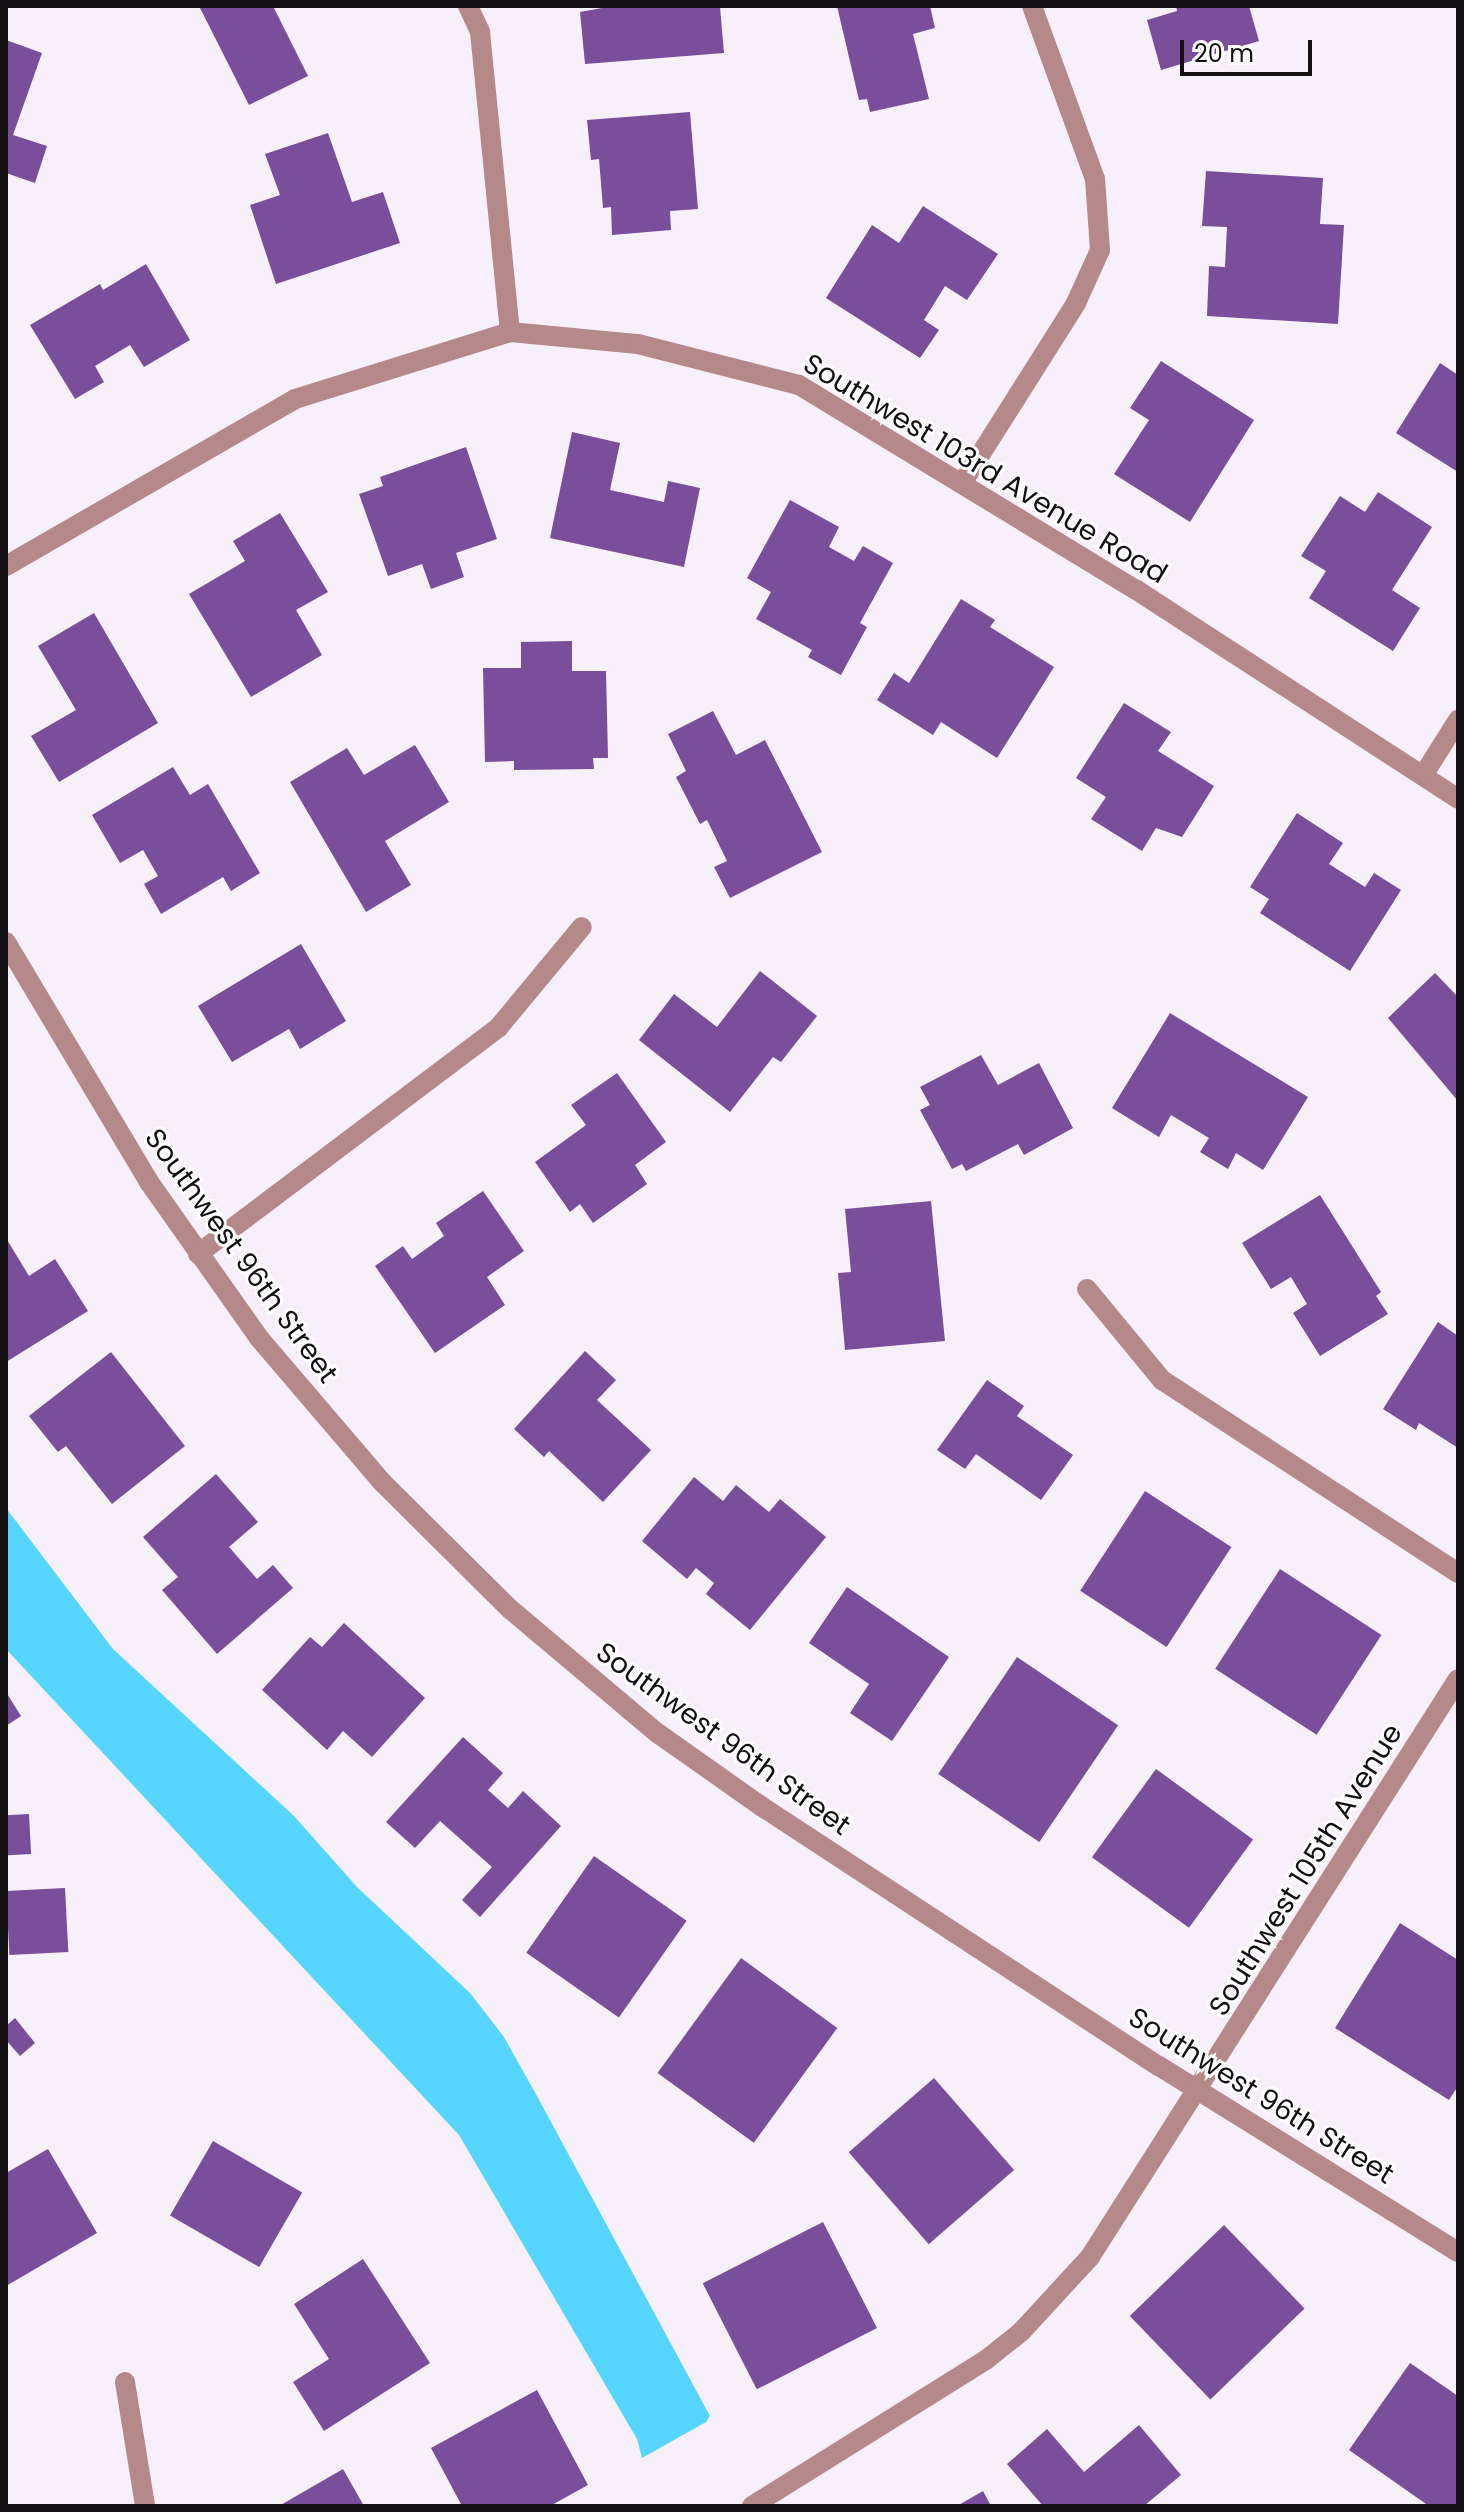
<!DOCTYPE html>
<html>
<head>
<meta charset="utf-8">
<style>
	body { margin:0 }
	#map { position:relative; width:1464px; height:2512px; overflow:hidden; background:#f7eff9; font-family:Poppins,sans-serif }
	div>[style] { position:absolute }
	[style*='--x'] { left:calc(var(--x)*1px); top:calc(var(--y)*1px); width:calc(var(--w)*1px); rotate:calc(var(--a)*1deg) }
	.water>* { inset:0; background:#56d6fe }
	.building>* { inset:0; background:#794e9a; transform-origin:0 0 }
	.minor>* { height:20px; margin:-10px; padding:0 10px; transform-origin:10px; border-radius:10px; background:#b5888a }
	span { translate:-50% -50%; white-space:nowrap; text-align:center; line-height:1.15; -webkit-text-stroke:6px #fff; paint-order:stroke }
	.street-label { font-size:28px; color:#131013 }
	.frame { position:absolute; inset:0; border:8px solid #131013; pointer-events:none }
	.scale { position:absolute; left:1180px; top:40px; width:132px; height:36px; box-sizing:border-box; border:4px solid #131013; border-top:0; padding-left:10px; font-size:24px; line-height:28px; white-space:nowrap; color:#131013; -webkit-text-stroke:6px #fff; paint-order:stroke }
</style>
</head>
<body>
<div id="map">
	<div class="water">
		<div style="clip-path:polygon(6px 1508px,113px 1649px,294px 1816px,357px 1887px,470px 1993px,504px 2037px,537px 2096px,710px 2416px,706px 2422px,642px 2458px,637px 2439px,459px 2135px,6px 1649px)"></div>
	</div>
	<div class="building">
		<div style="clip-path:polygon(199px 6px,273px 6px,308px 76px,249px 105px)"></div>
		<div style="clip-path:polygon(613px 6px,720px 7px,724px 53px,585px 64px,580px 12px)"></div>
		<div style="clip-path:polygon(837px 6px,930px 6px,935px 28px,913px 34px,929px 99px,870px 112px,867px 99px,859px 100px)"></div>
		<div style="clip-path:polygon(1176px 6px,1249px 6px,1259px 41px,1161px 70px,1147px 20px,1177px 11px)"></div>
		<div style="clip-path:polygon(6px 40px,42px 53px,13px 135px,47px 146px,35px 183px,6px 173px)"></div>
		<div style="clip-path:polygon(690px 112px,698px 209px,670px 211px,671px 230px,612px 235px,611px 207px,603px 208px,599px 159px,591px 160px,587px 120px)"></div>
		<div style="clip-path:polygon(328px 133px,352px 202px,383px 192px,400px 243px,276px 284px,250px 205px,280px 195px,265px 154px)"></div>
		<div style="clip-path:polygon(1206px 171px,1323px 178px,1320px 224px,1344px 225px,1338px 324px,1207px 316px,1209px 266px,1225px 267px,1227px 227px,1202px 226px)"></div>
		<div style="clip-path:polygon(923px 206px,998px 254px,967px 300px,945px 286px,924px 320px,939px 330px,920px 358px,826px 298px,872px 225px,899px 243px)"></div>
		<div style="clip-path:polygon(146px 264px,190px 340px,144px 367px,130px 345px,95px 366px,104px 382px,75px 399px,30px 325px,100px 284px,103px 290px)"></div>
		<div style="clip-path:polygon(1161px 361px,1254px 420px,1190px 522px,1114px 474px,1149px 420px,1130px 408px)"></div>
		<div style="clip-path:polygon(1440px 363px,1458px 375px,1458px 472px,1396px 433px)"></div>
		<div style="clip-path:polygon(572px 432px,620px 443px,610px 490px,664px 502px,668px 481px,700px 488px,684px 567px,550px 538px)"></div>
		<div style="clip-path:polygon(466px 447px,497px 539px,456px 553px,464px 577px,431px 589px,422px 564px,388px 576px,359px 494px,383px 486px,380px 477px)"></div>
		<div style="clip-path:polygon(1378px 492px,1432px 527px,1392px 590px,1420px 608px,1393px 651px,1309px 598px,1326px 571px,1301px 556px,1340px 496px,1365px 512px)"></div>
		<div style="clip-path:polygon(790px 500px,839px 527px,829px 547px,854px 561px,863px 546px,893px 563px,860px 623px,867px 627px,841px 675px,808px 657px,812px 650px,756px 619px,771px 592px,747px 578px)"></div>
		<div style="clip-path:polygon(280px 513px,328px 592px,296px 610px,322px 655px,251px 697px,189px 594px,245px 561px,233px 541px)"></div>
		<div style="clip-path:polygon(961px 599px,995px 620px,990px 627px,1054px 667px,997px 758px,941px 722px,933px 735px,877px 700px,894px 673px,909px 683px)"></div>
		<div style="clip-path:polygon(94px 613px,158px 723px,59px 782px,31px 736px,76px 710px,38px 646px)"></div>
		<div style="clip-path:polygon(572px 641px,572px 671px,606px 671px,608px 758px,593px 758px,594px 769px,514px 770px,514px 761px,485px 762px,483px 668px,521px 668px,521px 642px)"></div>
		<div style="clip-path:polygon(1124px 703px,1171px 732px,1158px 751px,1214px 786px,1182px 837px,1156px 828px,1142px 851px,1091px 819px,1106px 797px,1076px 778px)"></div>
		<div style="clip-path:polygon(713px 711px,736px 755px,765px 740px,822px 852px,730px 898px,714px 867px,727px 861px,707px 820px,700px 824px,676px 777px,686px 771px,668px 734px)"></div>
		<div style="clip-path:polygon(415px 745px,449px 802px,385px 841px,411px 885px,366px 912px,290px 782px,347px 748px,364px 775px)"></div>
		<div style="clip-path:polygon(173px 767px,190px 795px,208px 784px,260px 873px,231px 891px,223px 877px,161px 914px,144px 884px,158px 876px,143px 850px,120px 863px,92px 815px)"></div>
		<div style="clip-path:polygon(1297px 813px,1343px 843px,1329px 864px,1365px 887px,1374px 873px,1401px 890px,1350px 971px,1260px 913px,1269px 899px,1250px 887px)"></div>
		<div style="clip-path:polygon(301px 944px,346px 1021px,300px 1049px,289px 1029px,232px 1062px,198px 1006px)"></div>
		<div style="clip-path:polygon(760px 971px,817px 1016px,781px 1062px,773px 1057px,730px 1112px,639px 1040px,674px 994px,717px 1027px)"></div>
		<div style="clip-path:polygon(1435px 973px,1458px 997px,1458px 1101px,1388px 1018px)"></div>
		<div style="clip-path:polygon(1170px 1013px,1308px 1097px,1263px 1170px,1236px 1153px,1228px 1169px,1200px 1152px,1209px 1138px,1171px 1115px,1159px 1137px,1112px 1108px)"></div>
		<div style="clip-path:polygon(981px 1055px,998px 1085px,1039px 1063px,1073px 1128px,1024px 1155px,1018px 1144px,966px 1171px,962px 1164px,952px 1169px,920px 1110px,930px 1105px,920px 1087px)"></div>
		<div style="clip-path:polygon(617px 1073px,666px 1142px,635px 1165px,647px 1184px,593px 1223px,580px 1204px,570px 1212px,535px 1162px,586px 1125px,571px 1105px)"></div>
		<div style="clip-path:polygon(483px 1191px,524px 1251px,487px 1277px,505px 1305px,435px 1353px,375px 1266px,403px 1246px,412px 1259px,444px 1236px,436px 1223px)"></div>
		<div style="clip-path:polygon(1320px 1195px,1381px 1292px,1376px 1296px,1388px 1314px,1320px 1356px,1293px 1313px,1307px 1304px,1291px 1277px,1271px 1289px,1242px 1243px)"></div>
		<div style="clip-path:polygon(931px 1201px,945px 1341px,845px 1350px,838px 1273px,851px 1272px,845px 1209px)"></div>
		<div style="clip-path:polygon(6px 1238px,29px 1276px,55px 1259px,88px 1311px,6px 1362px)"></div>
		<div style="clip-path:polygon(1438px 1322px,1458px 1336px,1458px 1448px,1419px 1423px,1416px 1430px,1383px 1409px)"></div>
		<div style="clip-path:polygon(585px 1351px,616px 1380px,597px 1400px,651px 1450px,603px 1502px,549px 1451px,544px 1457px,514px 1429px)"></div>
		<div style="clip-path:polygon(111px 1352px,185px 1446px,112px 1504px,66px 1446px,58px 1452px,29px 1416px)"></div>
		<div style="clip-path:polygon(987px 1380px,1024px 1406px,1017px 1416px,1073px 1455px,1041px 1500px,976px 1454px,965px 1469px,937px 1450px)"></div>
		<div style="clip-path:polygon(216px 1474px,258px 1522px,229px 1547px,257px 1579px,273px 1565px,293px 1588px,217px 1654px,162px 1590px,178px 1577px,143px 1537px)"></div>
		<div style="clip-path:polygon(694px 1477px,723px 1501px,736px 1485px,769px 1512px,780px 1499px,826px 1537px,750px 1630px,706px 1594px,714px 1583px,696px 1568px,687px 1579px,642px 1541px)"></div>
		<div style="left:1145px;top:1491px;width:103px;height:119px;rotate:33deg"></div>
		<div style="left:1280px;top:1569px;width:121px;height:119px;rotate:33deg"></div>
		<div style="clip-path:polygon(847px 1587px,949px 1657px,892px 1741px,850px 1713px,869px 1684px,809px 1643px)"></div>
		<div style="clip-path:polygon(344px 1623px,425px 1698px,372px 1757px,343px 1731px,327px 1750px,262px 1690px,310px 1637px,322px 1647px)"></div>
		<div style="left:1017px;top:1657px;width:122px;height:141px;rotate:34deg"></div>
		<div style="clip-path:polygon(6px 1692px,21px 1716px,6px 1726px)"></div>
		<div style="clip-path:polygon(463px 1737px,503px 1773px,488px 1790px,508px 1808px,523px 1791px,561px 1826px,480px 1917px,462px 1900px,492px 1867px,440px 1821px,415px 1848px,386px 1822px)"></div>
		<div style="left:1156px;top:1769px;width:120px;height:109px;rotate:36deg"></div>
		<div style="left:29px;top:1814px;width:40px;height:23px;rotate:87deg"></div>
		<div style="left:594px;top:1856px;width:113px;height:118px;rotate:35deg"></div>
		<div style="left:65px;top:1888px;width:64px;height:59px;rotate:87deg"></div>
		<div style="clip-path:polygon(1400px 1923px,1458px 1960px,1458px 2086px,1449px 2100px,1335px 2028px)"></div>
		<div style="left:741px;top:1958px;width:119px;height:142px;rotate:36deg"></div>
		<div style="clip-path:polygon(15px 2018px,35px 2043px,20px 2056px,6px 2040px,6px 2026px)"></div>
		<div style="left:934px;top:2078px;width:122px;height:113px;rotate:49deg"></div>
		<div style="left:213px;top:2141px;width:103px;height:86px;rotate:30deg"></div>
		<div style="clip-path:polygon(48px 2149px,97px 2233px,6px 2286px,6px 2173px)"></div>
		<div style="left:823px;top:2222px;width:119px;height:135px;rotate:63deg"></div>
		<div style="left:1224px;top:2225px;width:116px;height:131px;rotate:46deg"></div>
		<div style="clip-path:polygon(363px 2259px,430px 2363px,324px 2431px,293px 2382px,329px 2359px,294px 2304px)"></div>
		<div style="clip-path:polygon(1410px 2363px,1458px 2396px,1458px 2506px,1429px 2506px,1349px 2450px)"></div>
		<div style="clip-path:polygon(537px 2390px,588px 2485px,550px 2506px,462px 2506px,431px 2448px)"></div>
		<div style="clip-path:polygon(1139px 2425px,1181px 2475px,1144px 2506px,1043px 2506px,1007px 2464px,1047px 2429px,1084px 2472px)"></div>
		<div style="clip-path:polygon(343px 2469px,364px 2506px,279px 2506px)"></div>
		<div style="clip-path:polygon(983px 2491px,991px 2506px,957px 2506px)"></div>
	</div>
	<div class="minor">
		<div style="--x:468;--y:6;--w:29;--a:65"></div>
		<div style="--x:480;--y:32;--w:301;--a:84.3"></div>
		<div style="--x:963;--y:482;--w:212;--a:-57.7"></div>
		<div style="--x:1076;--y:303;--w:58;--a:-65.6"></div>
		<div style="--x:1100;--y:250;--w:71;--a:-94"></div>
		<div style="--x:1095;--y:179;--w:184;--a:-110"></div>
		<div style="--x:6;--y:566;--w:334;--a:-30"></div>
		<div style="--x:295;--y:399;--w:225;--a:-17.3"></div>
		<div style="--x:510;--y:332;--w:129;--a:5.4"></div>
		<div style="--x:638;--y:344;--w:166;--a:14.3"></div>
		<div style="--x:799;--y:385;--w:393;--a:31.3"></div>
		<div style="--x:1135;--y:589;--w:385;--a:33"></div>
		<div style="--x:1424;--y:774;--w:64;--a:-57.8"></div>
		<div style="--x:6;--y:942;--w:279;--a:59.2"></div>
		<div style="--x:149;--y:1182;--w:191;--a:54.8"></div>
		<div style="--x:259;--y:1338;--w:189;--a:49.5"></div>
		<div style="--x:382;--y:1482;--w:180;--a:44.8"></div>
		<div style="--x:510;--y:1609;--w:191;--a:40.1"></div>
		<div style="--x:656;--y:1732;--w:128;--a:35.2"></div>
		<div style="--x:761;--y:1806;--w:475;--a:33.2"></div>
		<div style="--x:1159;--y:2066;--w:352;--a:31.9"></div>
		<div style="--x:198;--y:1254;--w:376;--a:-37"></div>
		<div style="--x:498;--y:1028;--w:131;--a:-50.3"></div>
		<div style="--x:1087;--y:1289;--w:118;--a:50.5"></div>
		<div style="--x:1162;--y:1380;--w:353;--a:33.1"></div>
		<div style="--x:125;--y:2382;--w:126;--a:80.8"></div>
		<div style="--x:752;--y:2506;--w:277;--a:-32"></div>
		<div style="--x:987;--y:2359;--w:43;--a:-38.5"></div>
		<div style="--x:1021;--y:2332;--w:102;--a:-47.4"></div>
		<div style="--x:1090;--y:2257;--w:685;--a:-57.52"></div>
	</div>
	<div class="street-label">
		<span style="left:985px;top:469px;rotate:31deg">Southwest 103rd Avenue Road</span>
		<span style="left:241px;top:1256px;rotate:54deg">Southwest 96th Street</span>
		<span style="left:723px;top:1739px;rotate:36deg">Southwest 96th Street</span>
		<span style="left:1306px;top:1870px;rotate:-58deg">Southwest 105th Avenue</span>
		<span style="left:1261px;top:2096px;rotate:32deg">Southwest 96th Street</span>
	</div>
	<div class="frame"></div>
	<div class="scale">20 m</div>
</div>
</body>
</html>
